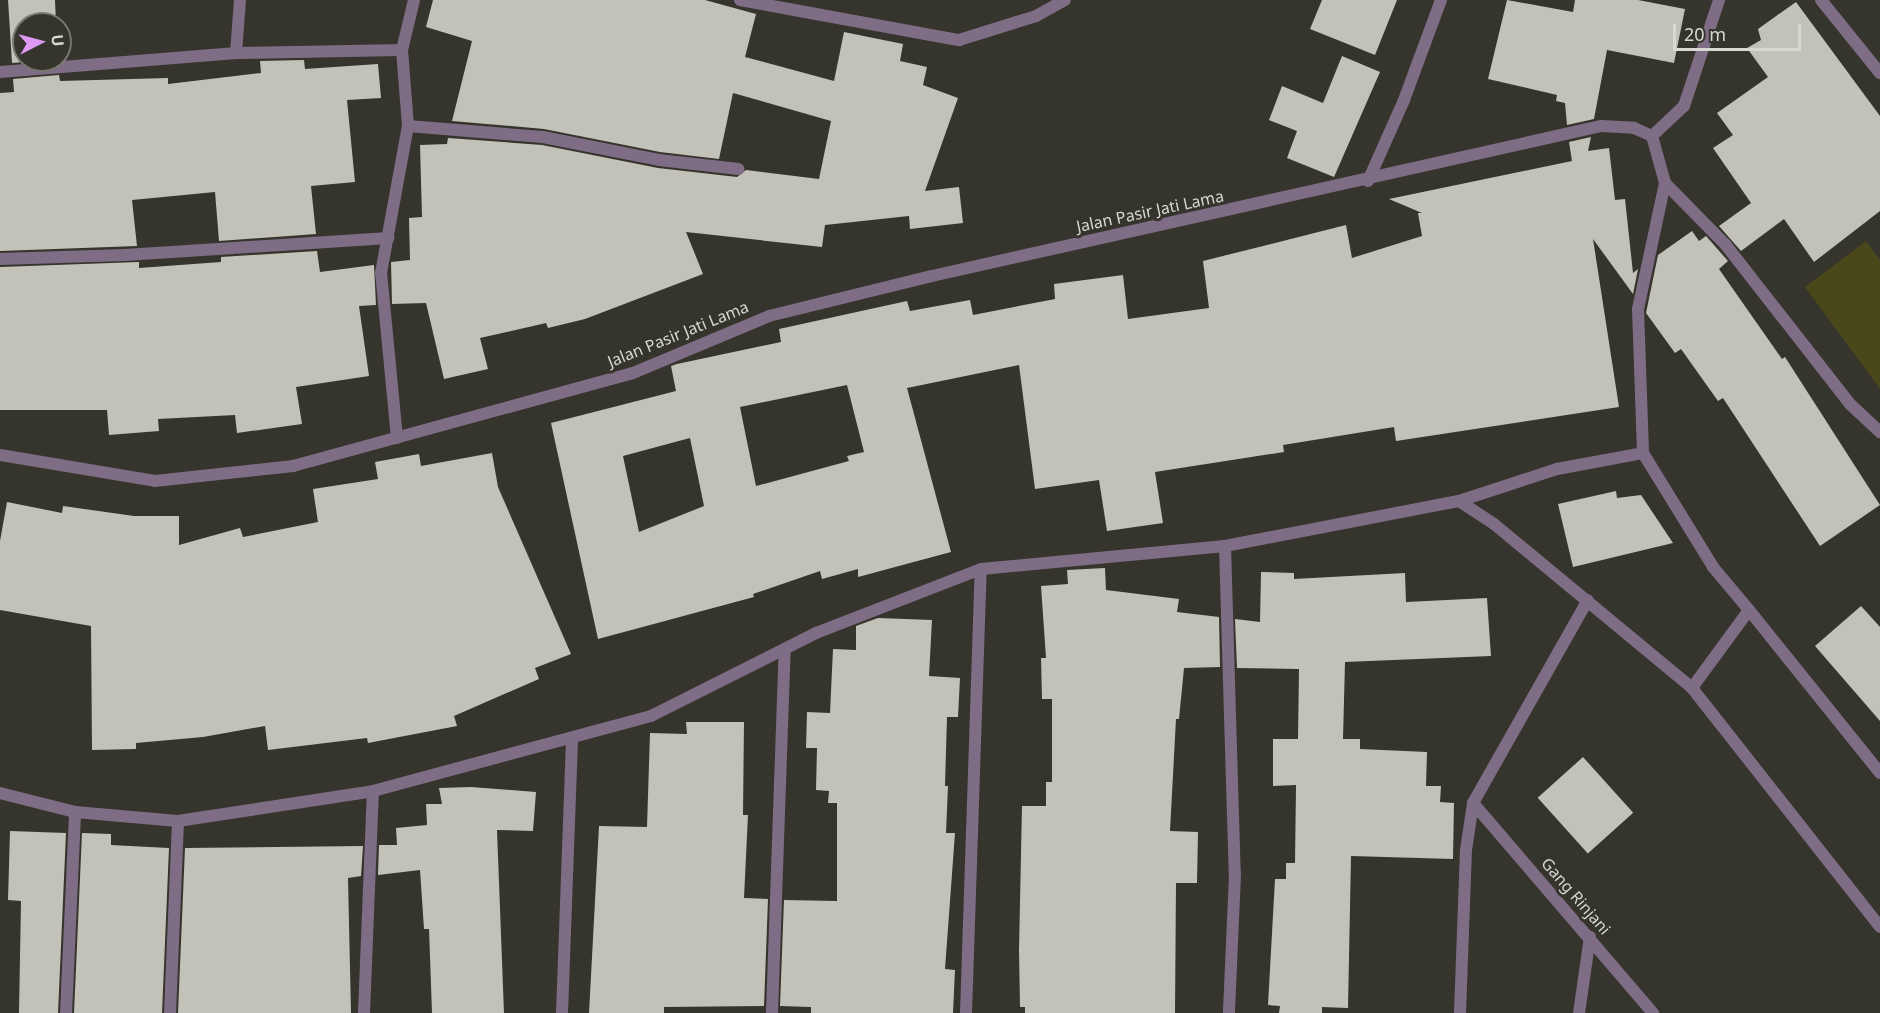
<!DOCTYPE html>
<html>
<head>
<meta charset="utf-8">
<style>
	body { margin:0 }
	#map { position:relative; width:1880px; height:1013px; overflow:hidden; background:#35352d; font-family:"Noto Sans",sans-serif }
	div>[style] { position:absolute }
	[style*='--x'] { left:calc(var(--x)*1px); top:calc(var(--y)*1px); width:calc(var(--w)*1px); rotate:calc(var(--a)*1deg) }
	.green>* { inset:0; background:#4a471a }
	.building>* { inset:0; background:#c2c2b8; transform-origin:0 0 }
	.street>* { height:12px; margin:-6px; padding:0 6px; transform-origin:6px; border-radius:6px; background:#7f6c85 }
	span { translate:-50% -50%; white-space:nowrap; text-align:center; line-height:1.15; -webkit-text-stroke:6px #35352d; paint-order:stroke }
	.street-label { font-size:16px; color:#d9d9d4 }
	.north { position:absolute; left:12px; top:12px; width:60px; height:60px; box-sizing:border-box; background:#35352d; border:2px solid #777770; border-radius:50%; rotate:84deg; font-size:16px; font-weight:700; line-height:24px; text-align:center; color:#d9d9d4 }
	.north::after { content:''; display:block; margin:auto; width:21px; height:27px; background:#dd99f3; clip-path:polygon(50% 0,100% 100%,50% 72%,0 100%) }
	.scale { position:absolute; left:1673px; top:24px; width:128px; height:27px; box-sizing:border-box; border:3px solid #d9d9d4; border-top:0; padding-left:8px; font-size:18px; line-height:21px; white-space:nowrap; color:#d9d9d4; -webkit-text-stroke:4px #35352d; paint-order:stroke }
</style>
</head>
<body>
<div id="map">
	<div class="green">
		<div style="clip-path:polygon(1866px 241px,1880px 260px,1880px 389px,1805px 287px)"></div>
	</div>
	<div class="building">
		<div style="clip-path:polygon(8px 0,55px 0,56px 24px,24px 24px,24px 60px,46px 60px,12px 63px)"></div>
		<div style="clip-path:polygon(433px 0,705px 0,756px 14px,745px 57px,834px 81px,844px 32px,903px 44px,900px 61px,927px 67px,923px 85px,958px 98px,925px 191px,959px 187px,963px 223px,910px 229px,909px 216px,825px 225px,822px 247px,686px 232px,703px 274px,585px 319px,548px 328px,546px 323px,480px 338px,488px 369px,444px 379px,426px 303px,392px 304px,391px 262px,410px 260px,409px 218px,422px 217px,420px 145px,447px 144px,448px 138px,542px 145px,658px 168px,737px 177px,746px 170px,819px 179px,831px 121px,733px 93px,719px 159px,660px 152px,544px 129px,452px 121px,472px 41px,426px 27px)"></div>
		<div style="clip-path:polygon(1322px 0,1397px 0,1375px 55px,1310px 29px)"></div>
		<div style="clip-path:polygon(1507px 0,1573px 12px,1575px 0,1638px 0,1685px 9px,1674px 63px,1607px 50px,1594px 119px,1567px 125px,1565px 103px,1556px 101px,1557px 95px,1488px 79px)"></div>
		<div style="clip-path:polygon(1796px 2px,1880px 116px,1880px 211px,1814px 262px,1784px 219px,1741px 251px,1719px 226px,1751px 203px,1713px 148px,1733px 135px,1717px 113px,1768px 77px,1747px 48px,1761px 40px,1758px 29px)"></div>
		<div style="clip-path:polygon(1342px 56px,1380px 72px,1334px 177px,1287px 158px,1297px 131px,1269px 120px,1282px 86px,1323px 103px)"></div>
		<div style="clip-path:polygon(304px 60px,305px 69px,378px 64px,381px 98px,347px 100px,355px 182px,311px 186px,316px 234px,219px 241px,215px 192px,132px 200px,137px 246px,0 251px,0 93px,14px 92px,13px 79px,59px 75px,60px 81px,168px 78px,168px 84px,261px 73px,260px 61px)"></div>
		<div style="clip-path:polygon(evenodd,1591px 137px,1588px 151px,1609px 148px,1615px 200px,1625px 199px,1633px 273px,1638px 269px,1633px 294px,1593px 239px,1619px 407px,1396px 441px,1394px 427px,1283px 445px,1284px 452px,1155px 472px,1163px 523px,1107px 531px,1099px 480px,1035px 489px,1019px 365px,907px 388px,951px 552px,858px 577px,858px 569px,822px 579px,820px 571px,753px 594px,754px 597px,598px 639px,551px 423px,676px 391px,671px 366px,677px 364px,781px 342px,779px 329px,907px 301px,910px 311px,970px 300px,973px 315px,1055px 299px,1054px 284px,1123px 275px,1128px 319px,1209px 308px,1203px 261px,1346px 225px,1352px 258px,1422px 236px,1418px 213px,1422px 213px,1389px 199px,1572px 161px,1569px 142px,1591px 137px,847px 385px,864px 452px,847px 456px,849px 461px,756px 486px,740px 407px,847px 385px,1591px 137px,690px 438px,704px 506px,639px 532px,623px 456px,690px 438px)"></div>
		<div style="clip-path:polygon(1692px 231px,1699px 241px,1706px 236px,1728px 261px,1719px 269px,1782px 359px,1785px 357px,1880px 505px,1820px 546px,1723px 398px,1718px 401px,1681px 349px,1675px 353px,1646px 313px,1658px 255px)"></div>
		<div style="clip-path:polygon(317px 251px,320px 272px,374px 265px,376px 305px,359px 306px,369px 376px,296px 387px,302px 424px,237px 433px,235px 415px,158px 419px,159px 431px,109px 435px,107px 410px,0 410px,0 267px,139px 262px,139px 268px,221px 262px,221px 257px)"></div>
		<div style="clip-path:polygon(492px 453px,498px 487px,571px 654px,535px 668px,539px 679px,454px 716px,457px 726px,368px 743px,367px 738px,268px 750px,265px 726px,203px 737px,136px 743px,136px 749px,92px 750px,91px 626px,0 610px,0 541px,7px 502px,62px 513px,63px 506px,134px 516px,179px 516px,179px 545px,240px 528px,243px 537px,318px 522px,313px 489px,378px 479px,375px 462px,419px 454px,421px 466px)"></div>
		<div style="clip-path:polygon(1616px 491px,1617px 498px,1641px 495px,1673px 543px,1573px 567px,1558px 504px)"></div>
		<div style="clip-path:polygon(1105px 568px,1106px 590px,1179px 599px,1177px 612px,1219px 617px,1220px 667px,1184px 668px,1179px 719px,1176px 719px,1170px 831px,1198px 832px,1197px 883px,1176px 883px,1175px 1013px,1025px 1013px,1025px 1007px,1020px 1007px,1019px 950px,1022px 806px,1046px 806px,1046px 782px,1052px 782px,1052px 699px,1042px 699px,1041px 658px,1046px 658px,1041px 586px,1068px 584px,1067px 570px)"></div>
		<div style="clip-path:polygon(1261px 572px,1294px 573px,1294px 579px,1405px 573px,1406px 602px,1487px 598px,1491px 656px,1345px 662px,1343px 739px,1360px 739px,1360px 749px,1427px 752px,1426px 786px,1441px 786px,1440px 802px,1454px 803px,1453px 859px,1351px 856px,1348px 1008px,1322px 1007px,1322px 1013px,1279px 1013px,1280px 1006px,1268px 1005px,1275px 879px,1286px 879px,1286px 863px,1295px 863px,1296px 785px,1273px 786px,1273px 739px,1298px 739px,1299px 669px,1237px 668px,1235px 619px,1260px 622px)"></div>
		<div style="clip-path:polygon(1861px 606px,1880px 627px,1880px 721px,1815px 646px)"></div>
		<div style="clip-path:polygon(878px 618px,932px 620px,929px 676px,960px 678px,958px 717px,947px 717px,945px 786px,948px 786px,946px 833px,955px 833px,945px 969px,955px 970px,953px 1013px,811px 1013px,811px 1007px,780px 1006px,784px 900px,837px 901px,837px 803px,828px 803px,829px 791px,816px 790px,817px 748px,806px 748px,807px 712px,830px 713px,833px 649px,856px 650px,856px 626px)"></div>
		<div style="clip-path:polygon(686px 722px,744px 722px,743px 815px,748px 815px,744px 898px,768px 899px,764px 1006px,664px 1007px,664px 1013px,589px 1013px,599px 826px,647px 827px,650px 733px,687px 734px)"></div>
		<div style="left:1583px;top:757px;width:75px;height:61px;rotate:48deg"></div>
		<div style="clip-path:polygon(471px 787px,536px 792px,533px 831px,497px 830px,504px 1013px,432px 1013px,429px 929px,424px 929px,420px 870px,378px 875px,379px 845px,397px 845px,396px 828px,427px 825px,426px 804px,442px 804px,439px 788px)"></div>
		<div style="clip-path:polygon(10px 831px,66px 833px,58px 1013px,19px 1013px,21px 901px,8px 900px)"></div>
		<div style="clip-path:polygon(82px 833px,111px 834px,111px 845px,169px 848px,162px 1013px,74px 1013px)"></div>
		<div style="clip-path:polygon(363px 846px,361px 876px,348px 878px,351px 1013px,178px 1013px,185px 848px)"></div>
	</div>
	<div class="street">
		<div style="--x:740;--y:0;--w:223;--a:10.4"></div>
		<div style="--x:959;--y:40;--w:81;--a:-17.3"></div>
		<div style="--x:1036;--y:16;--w:33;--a:-29"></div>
		<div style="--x:1821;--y:0;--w:94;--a:51.1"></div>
		<div style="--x:236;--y:53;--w:53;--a:-85.7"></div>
		<div style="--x:0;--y:72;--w:237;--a:-4.6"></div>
		<div style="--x:236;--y:53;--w:166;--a:-1"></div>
		<div style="--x:408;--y:126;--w:135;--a:4.7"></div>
		<div style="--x:543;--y:137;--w:118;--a:11.2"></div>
		<div style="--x:659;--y:160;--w:80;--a:6.5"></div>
		<div style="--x:1652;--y:136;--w:49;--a:74.5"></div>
		<div style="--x:1665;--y:183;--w:86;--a:45.5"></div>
		<div style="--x:1725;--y:244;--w:204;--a:52"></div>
		<div style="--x:1851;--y:405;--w:40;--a:43"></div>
		<div style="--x:1652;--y:136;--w:44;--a:-43.2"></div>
		<div style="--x:1684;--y:106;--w:112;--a:-71.7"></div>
		<div style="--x:1368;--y:181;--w:89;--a:-66"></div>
		<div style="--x:1404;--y:100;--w:107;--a:-69.7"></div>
		<div style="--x:1665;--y:183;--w:129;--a:102.1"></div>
		<div style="--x:1638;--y:309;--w:144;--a:88"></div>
		<div style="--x:1643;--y:453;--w:134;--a:58.4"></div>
		<div style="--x:1713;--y:567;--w:56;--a:50.1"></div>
		<div style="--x:1749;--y:610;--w:97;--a:126.2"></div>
		<div style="--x:0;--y:259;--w:125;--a:-1.8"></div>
		<div style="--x:125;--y:255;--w:264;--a:-3.7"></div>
		<div style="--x:397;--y:438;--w:166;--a:-95.5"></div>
		<div style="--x:381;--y:273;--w:149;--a:-79.6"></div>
		<div style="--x:408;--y:126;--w:76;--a:-94.5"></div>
		<div style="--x:402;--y:50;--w:51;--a:-76.5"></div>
		<div style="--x:0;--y:455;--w:157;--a:9.5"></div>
		<div style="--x:155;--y:481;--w:139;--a:-6.2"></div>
		<div style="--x:293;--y:466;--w:352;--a:-15.3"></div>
		<div style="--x:633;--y:373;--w:147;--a:-22.7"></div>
		<div style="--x:769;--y:316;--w:168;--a:-13.8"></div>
		<div style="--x:932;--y:276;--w:686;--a:-12.64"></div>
		<div style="--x:1601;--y:126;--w:33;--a:3"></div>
		<div style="--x:1634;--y:128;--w:20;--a:24"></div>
		<div style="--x:1459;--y:501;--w:103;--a:-18.1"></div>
		<div style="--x:1557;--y:469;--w:87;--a:-10.5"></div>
		<div style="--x:1225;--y:546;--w:238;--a:-10.9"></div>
		<div style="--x:1459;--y:501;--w:42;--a:33.3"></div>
		<div style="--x:1494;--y:524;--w:257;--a:39.6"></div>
		<div style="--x:1692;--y:688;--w:304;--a:51.8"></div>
		<div style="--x:1749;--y:610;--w:209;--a:51.2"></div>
		<div style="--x:0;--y:793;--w:77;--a:14.2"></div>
		<div style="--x:75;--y:812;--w:103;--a:5"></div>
		<div style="--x:178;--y:821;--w:197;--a:-8.7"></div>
		<div style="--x:373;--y:791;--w:288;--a:-15.1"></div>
		<div style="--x:651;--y:716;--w:185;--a:-26.7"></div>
		<div style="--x:816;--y:633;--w:177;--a:-21.2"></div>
		<div style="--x:1473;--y:803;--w:277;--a:49.4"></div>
		<div style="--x:66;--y:1013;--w:201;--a:-87.4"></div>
		<div style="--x:170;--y:1013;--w:192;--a:-87.6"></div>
		<div style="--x:364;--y:1013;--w:222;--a:-87.7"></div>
		<div style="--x:562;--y:1013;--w:275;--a:-87.9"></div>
		<div style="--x:772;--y:1013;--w:364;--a:-88"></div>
		<div style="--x:966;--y:1013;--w:444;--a:-88.1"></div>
		<div style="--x:981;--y:569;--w:245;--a:-5.4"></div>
		<div style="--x:1225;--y:546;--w:328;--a:88.3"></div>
		<div style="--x:1235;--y:874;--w:139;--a:92.5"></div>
		<div style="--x:1460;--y:1013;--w:163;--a:-87.9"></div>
		<div style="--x:1466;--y:850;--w:48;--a:-81.5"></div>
		<div style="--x:1473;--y:803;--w:233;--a:-60.5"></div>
		<div style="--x:1579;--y:1013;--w:77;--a:-81.8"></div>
	</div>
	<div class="street-label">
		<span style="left:1150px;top:211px;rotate:-12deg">Jalan Pasir Jati Lama</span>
		<span style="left:678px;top:334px;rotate:-22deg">Jalan Pasir Jati Lama</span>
		<span style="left:1576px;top:896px;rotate:49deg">Gang Rinjani</span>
	</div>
	<div class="north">U</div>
	<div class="scale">20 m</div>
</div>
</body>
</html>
